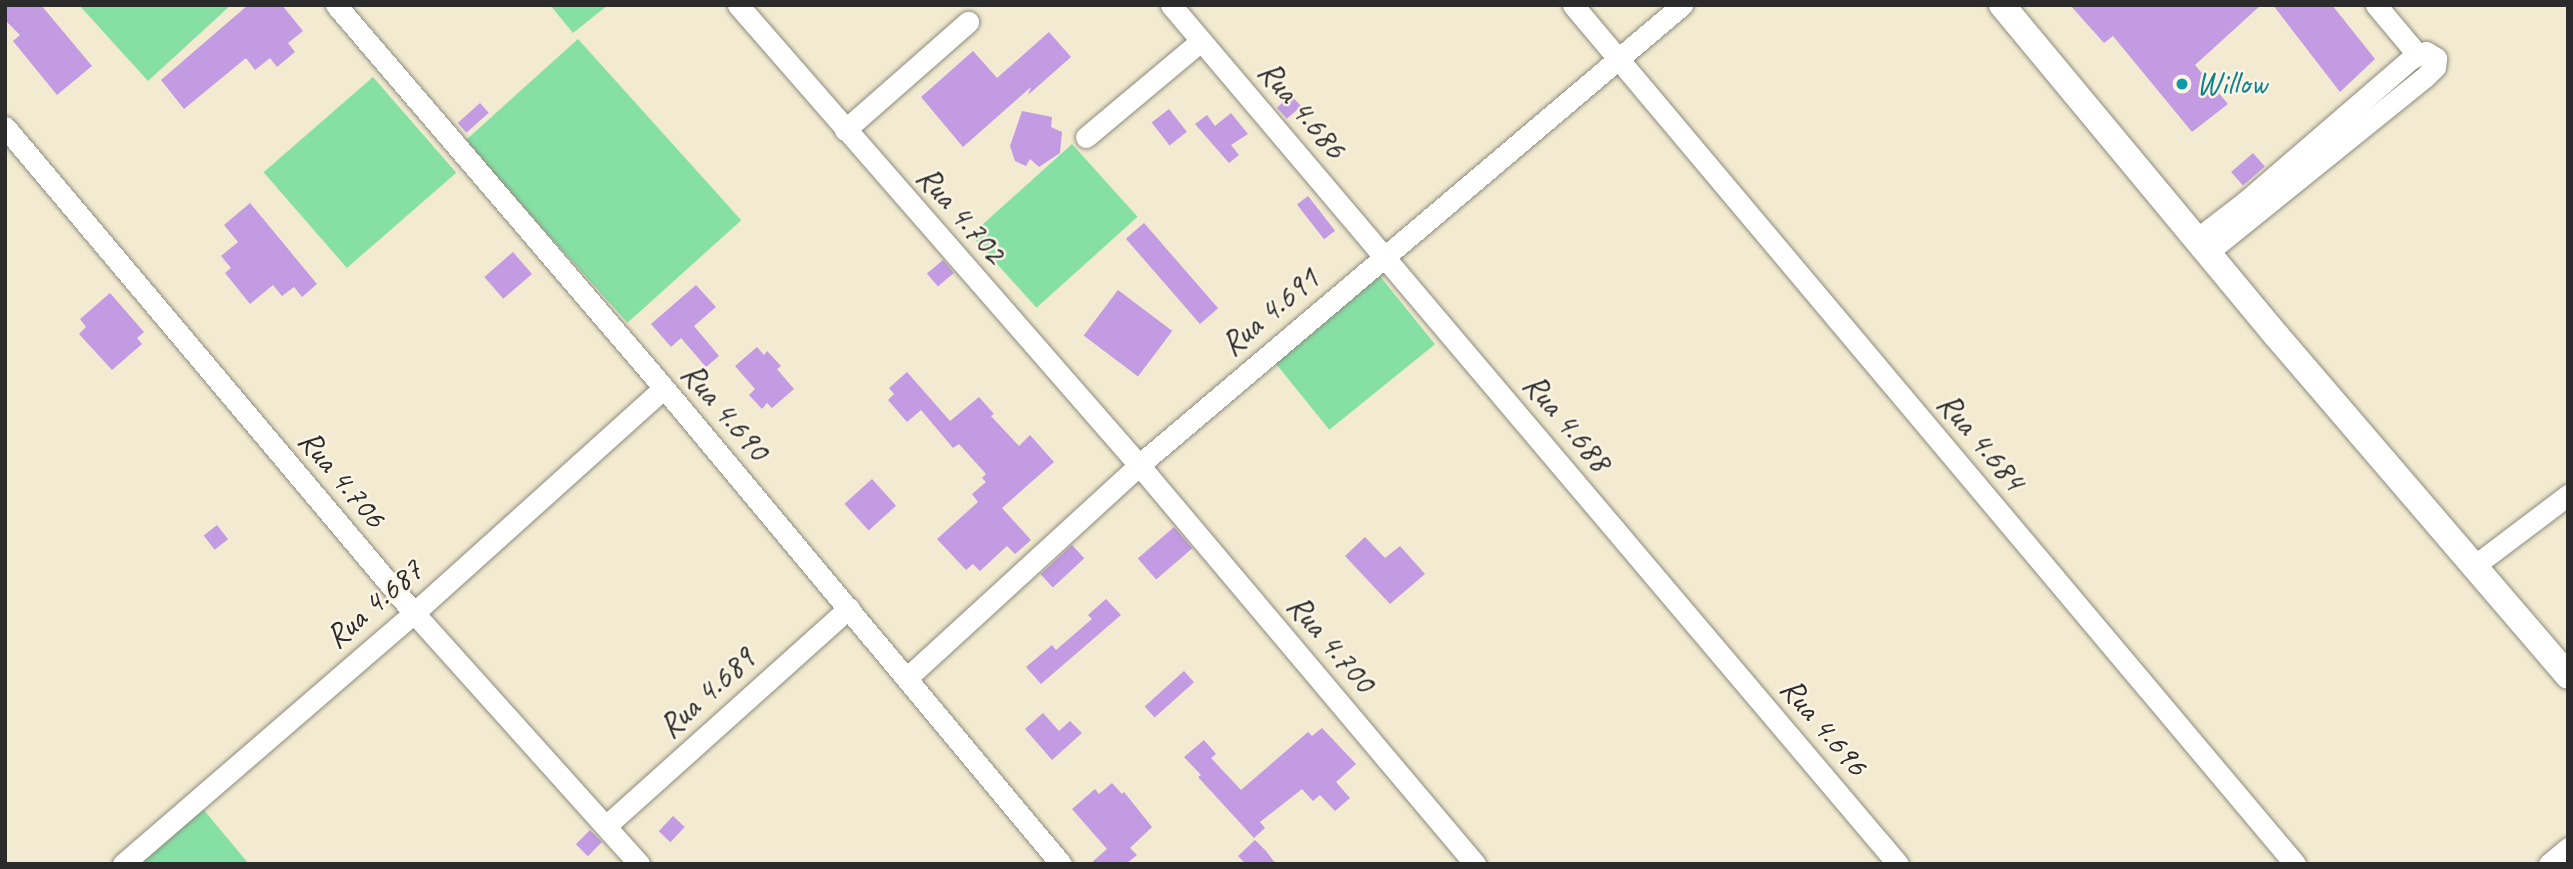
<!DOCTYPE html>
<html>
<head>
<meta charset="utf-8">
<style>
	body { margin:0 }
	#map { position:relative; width:2573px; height:869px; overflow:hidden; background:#f2ebd1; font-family:Caveat,sans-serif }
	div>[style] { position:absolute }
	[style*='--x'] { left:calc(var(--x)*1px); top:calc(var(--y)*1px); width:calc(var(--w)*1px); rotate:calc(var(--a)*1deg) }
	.green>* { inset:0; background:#86e0a6; transform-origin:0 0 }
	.building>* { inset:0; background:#c29be3; transform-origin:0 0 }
	.roads { filter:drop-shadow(0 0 2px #8e8b7e) drop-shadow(0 0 2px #8e8b7e) }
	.minor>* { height:21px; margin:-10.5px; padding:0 10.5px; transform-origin:10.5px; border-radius:10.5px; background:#fff }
	.major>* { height:26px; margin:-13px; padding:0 13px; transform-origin:13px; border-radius:13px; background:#fff }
	.dots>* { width:19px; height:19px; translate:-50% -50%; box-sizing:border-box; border:4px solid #fcf5e5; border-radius:50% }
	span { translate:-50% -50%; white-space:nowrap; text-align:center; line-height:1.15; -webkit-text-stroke:5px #fcf5e5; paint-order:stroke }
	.culture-label { font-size:33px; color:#0d838f }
	.left { translate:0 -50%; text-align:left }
	.street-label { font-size:33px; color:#2b2b2b }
	.frame { position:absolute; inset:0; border:7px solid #2b2b2b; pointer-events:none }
</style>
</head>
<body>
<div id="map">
	<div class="green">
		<div style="clip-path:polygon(79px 5px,231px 5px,148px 81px)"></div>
		<div style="clip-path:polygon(550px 5px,608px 5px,573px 33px)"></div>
		<div style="left:578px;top:39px;width:244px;height:153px;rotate:48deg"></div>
		<div style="left:373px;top:77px;width:127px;height:145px;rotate:49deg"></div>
		<div style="left:1072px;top:144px;width:98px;height:136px;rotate:48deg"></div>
		<div style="left:1379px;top:275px;width:89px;height:136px;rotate:51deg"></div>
		<div style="clip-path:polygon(203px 809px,249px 864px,138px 864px)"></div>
	</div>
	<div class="building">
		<div style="clip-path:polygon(5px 5px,41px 5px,92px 66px,57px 95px,13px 41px,20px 35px,5px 20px)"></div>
		<div style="clip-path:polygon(248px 5px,282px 5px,303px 31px,288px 43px,295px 52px,277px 67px,270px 58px,255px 70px,246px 58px,184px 109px,161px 80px)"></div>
		<div style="clip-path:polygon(2070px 5px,2261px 5px,2195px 65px,2228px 104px,2192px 132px,2113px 36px,2104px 43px)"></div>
		<div style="clip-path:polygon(2273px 5px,2332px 5px,2375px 59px,2340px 92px)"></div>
		<div style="clip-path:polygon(1049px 32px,1071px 57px,1028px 95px,1031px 87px,963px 147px,921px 97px,973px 51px,997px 78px)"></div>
		<div style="left:1291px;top:95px;width:15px;height:19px;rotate:48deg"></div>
		<div style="left:480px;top:103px;width:13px;height:30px;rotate:48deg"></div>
		<div style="left:1169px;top:109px;width:29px;height:22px;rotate:52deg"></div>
		<div style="clip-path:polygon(1022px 111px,1052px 117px,1051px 127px,1062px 132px,1060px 153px,1039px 167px,1030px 159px,1026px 166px,1015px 161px,1010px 146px)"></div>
		<div style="clip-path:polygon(1231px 113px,1248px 134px,1231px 145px,1239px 155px,1229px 163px,1195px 124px,1207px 115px,1215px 126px)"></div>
		<div style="left:2253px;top:153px;width:18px;height:29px;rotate:49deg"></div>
		<div style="left:1308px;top:196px;width:44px;height:14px;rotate:52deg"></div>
		<div style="clip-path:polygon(250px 203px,317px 284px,302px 297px,294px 287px,282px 296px,273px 285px,250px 304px,225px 273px,231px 268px,221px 256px,238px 242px,224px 225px)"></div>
		<div style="left:1144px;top:223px;width:113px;height:24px;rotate:49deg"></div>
		<div style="left:513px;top:252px;width:29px;height:38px;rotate:49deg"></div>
		<div style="left:943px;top:260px;width:17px;height:21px;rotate:50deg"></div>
		<div style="clip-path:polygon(696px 285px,716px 307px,694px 326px,719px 356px,706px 367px,681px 338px,671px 347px,651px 324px)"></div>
		<div style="left:1118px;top:290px;width:68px;height:57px;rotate:37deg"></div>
		<div style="clip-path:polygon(110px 293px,144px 332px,137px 338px,142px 344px,112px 370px,79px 334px,86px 327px,80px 319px)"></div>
		<div style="clip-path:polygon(757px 347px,764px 355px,767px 351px,781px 366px,777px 369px,794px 389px,772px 408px,767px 403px,762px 409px,749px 395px,755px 389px,735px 366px)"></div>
		<div style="clip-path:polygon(907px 372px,950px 421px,979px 397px,994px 414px,991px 416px,1019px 446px,1030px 435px,1054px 462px,1002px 508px,1031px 540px,1015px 554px,1007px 546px,980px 571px,973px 564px,966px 570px,937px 539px,978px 502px,972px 494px,986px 482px,982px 478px,986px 474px,959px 444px,953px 448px,921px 410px,907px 422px,888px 400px,894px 394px,889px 388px)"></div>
		<div style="left:872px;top:479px;width:36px;height:37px;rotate:48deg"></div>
		<div style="left:217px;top:525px;width:18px;height:17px;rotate:52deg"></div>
		<div style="left:1174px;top:527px;width:28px;height:48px;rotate:49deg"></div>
		<div style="clip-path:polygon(1365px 537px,1385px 558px,1400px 546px,1425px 574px,1390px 604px,1345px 556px)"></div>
		<div style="left:1072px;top:545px;width:18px;height:43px;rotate:47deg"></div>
		<div style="clip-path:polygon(1106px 599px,1121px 615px,1041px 684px,1026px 667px,1052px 645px,1056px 650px,1092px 619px,1088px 615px)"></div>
		<div style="left:1184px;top:671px;width:15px;height:53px;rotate:48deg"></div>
		<div style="clip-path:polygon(1043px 713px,1059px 731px,1070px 721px,1082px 733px,1052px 760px,1025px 729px)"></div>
		<div style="clip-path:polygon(1322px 728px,1356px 764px,1336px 782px,1350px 798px,1335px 811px,1320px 795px,1313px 801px,1302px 789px,1260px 822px,1265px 828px,1254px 838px,1198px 777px,1201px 775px,1184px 757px,1204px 740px,1216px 754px,1211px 758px,1241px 790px,1308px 732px,1312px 736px)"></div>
		<div style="clip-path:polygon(1112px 783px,1122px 794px,1124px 792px,1152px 827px,1130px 848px,1137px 855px,1126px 864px,1090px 864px,1107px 849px,1072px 809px,1095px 789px,1099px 794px)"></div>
		<div style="left:673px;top:816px;width:16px;height:21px;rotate:43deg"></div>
		<div style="left:590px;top:830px;width:17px;height:20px;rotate:45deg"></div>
		<div style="clip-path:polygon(1255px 840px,1266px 851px,1276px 864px,1246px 864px,1238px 856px)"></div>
	</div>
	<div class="roads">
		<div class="minor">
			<div style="--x:336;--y:5;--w:504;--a:49.42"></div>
			<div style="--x:664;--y:388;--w:620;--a:50.17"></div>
			<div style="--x:738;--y:5;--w:610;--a:48.92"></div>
			<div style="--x:1139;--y:465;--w:522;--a:49.9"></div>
			<div style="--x:1171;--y:5;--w:1125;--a:49.76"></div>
			<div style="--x:1573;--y:5;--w:1122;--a:49.95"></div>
			<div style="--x:2376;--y:5;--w:64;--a:50.1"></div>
			<div style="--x:5;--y:127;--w:635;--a:49.92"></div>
			<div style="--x:414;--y:613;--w:337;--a:48.1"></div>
			<div style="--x:845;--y:130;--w:164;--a:-41.3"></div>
			<div style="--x:1086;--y:137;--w:150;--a:-39.9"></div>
			<div style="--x:2198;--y:238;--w:59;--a:-37.5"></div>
			<div style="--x:2245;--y:202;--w:221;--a:-40.8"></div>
			<div style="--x:2412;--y:58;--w:15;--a:-23"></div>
			<div style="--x:2426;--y:52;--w:12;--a:31"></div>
			<div style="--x:2436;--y:58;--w:9;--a:96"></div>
			<div style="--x:2435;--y:67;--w:13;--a:135"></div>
			<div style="--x:2426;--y:76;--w:280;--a:141.1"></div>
			<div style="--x:2474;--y:566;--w:118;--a:-37.1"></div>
			<div style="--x:908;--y:677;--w:314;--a:-42.5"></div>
			<div style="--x:1139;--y:465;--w:712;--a:-40.27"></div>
			<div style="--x:607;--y:825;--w:325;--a:-41.9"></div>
			<div style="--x:123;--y:864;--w:384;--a:-40.8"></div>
			<div style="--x:414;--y:613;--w:336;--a:-42"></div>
			<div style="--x:2549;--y:864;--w:25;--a:-40"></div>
		</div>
		<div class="major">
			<div style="--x:2002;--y:5;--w:429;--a:50.3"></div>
			<div style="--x:2276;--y:335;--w:449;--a:49.4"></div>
		</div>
	</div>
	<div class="dots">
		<div style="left:2182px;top:84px;background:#0f9aa8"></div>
	</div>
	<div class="culture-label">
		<span class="left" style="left:2196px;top:84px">Willow</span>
	</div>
	<div class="street-label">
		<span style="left:1302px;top:110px;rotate:50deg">Rua 4.686</span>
		<span style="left:961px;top:215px;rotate:49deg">Rua 4.702</span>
		<span style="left:1270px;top:312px;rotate:-40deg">Rua 4.691</span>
		<span style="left:725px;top:412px;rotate:50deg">Rua 4.690</span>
		<span style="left:1567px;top:423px;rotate:50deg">Rua 4.688</span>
		<span style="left:1981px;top:442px;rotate:50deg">Rua 4.684</span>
		<span style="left:342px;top:479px;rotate:50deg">Rua 4.706</span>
		<span style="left:374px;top:604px;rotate:-41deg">Rua 4.687</span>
		<span style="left:1331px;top:644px;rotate:50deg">Rua 4.700</span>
		<span style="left:707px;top:693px;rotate:-42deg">Rua 4.689</span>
		<span style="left:1824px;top:727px;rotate:50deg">Rua 4.696</span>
	</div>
	<div class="frame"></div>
</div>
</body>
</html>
